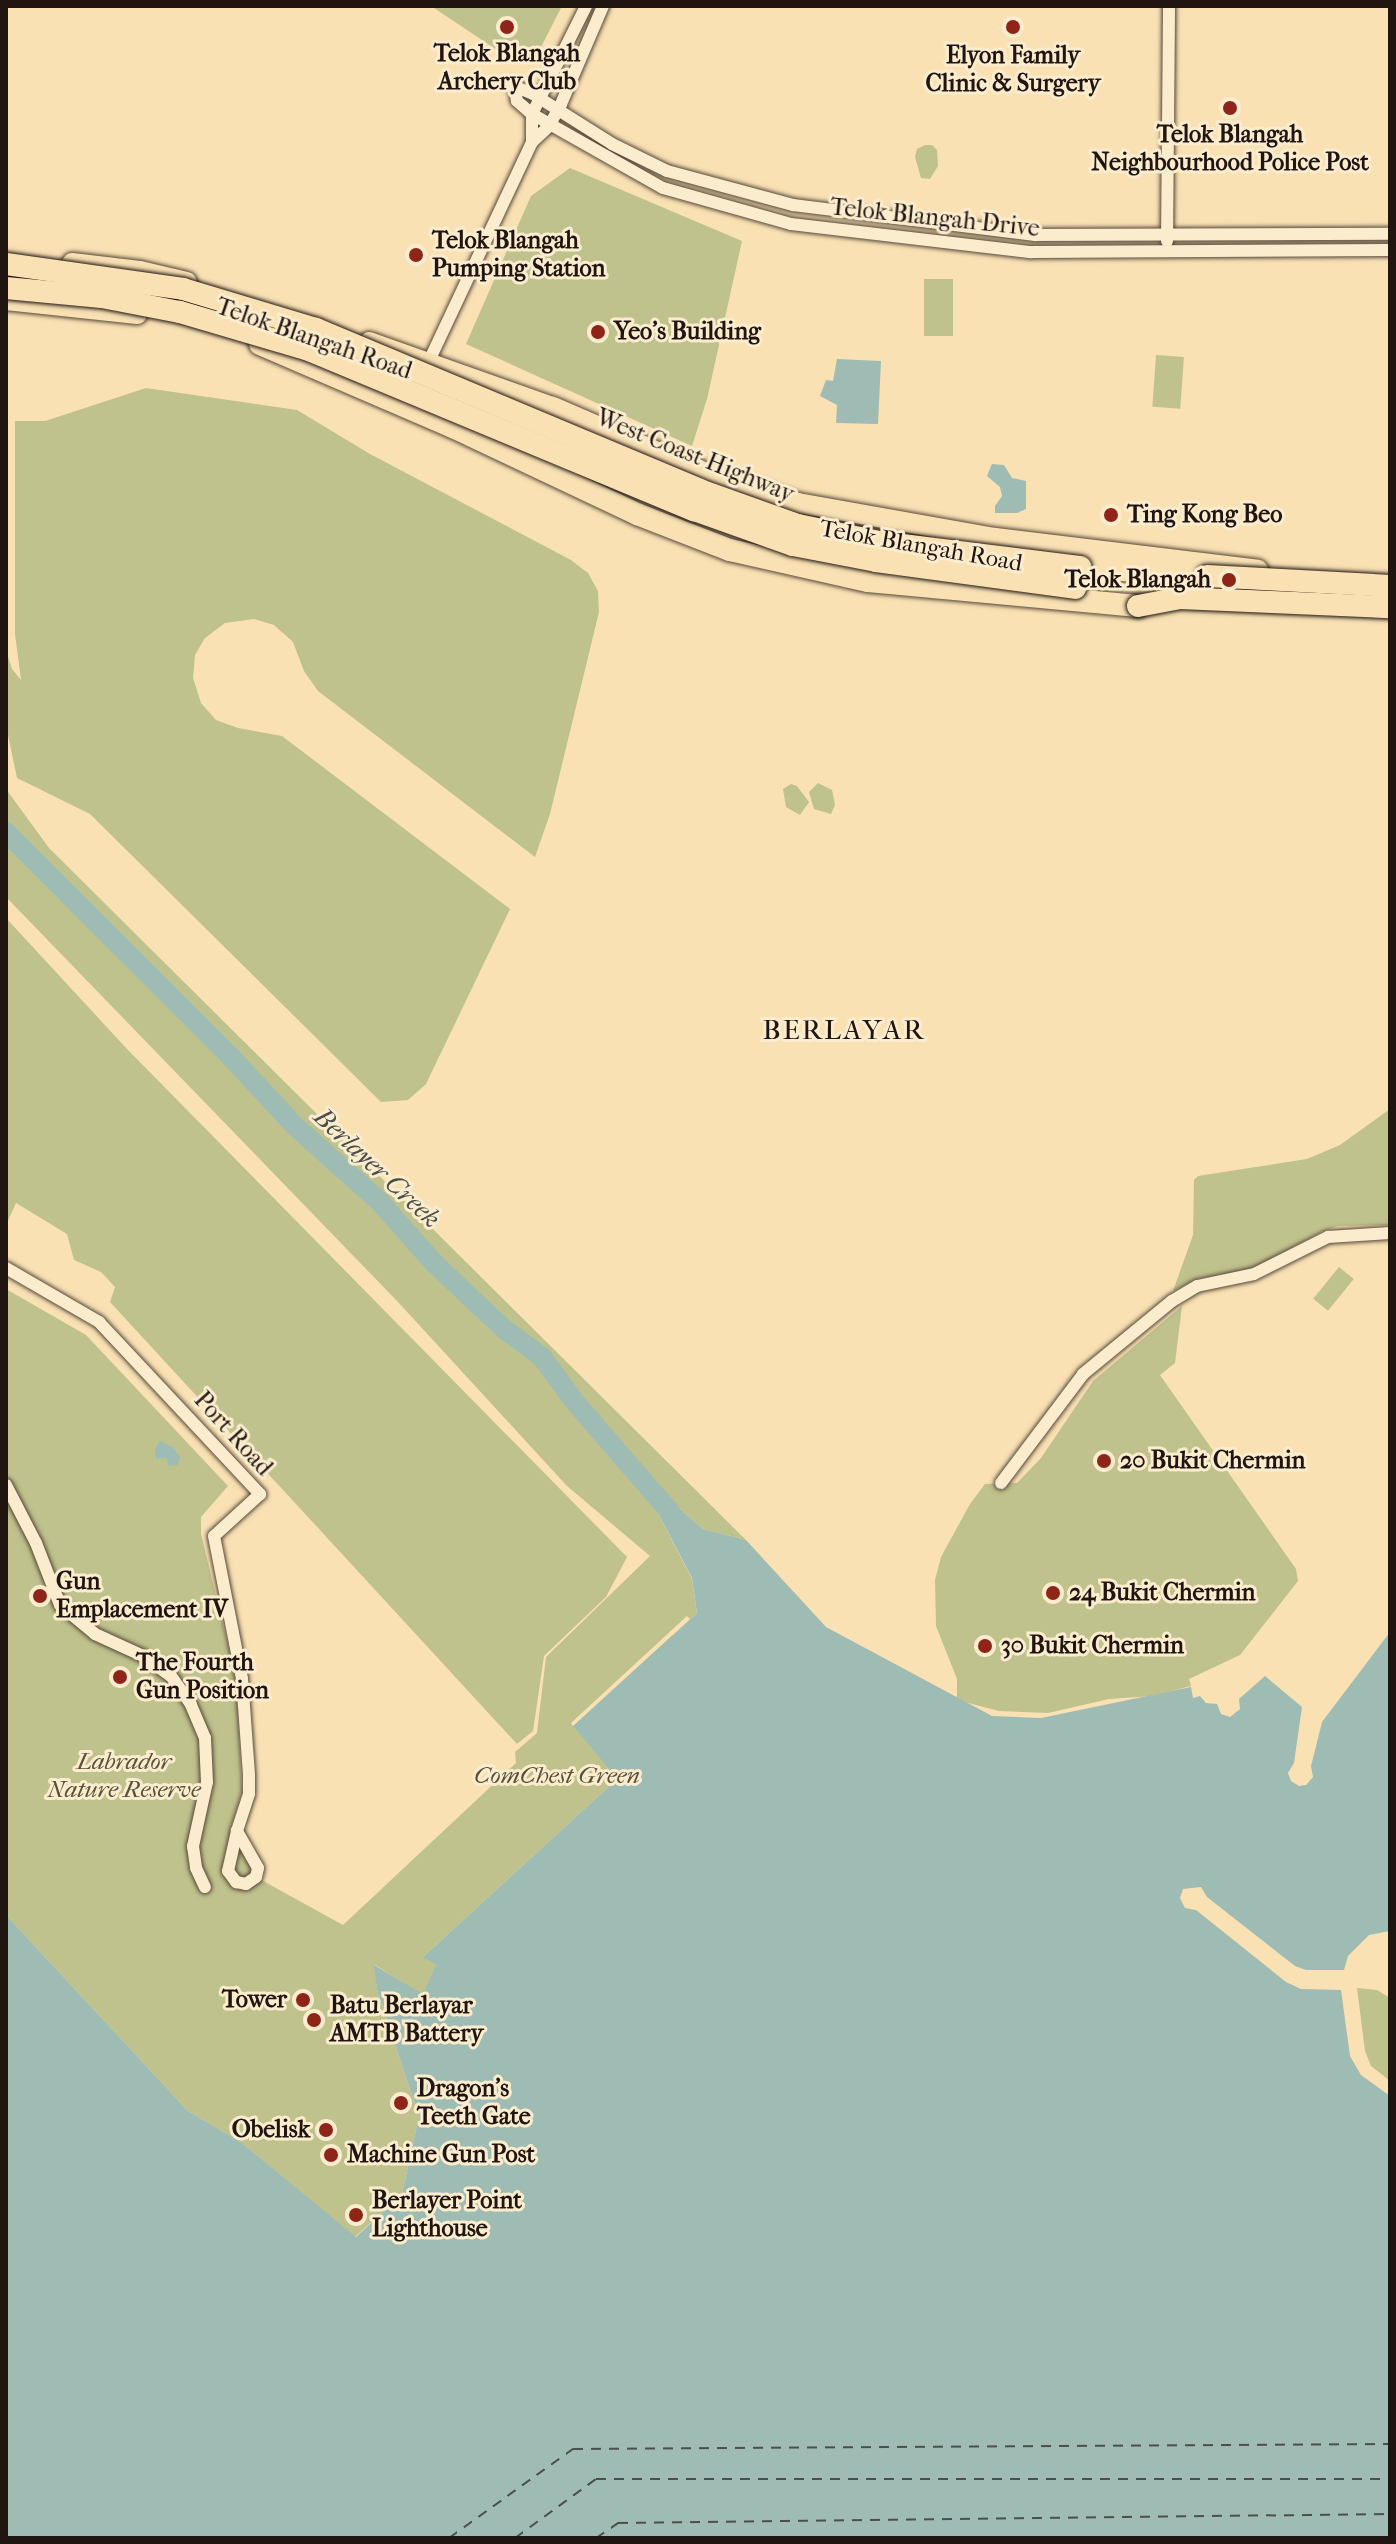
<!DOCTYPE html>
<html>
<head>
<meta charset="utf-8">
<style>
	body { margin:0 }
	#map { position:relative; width:1396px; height:2544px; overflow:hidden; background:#f9e1b4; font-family:"IM FELL French Canon",serif }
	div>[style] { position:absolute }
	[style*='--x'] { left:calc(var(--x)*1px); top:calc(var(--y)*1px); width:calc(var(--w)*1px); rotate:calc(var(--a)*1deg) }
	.green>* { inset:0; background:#bfc28c; transform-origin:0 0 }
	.water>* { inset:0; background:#9ebcb3 }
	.pier>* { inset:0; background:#f9e1b4 }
	.river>* { height:20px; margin:-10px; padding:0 10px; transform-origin:10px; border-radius:10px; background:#9ebcb3 }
	.ferry>* { height:2px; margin-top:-1px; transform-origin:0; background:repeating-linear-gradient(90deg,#4c4f49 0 10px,transparent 0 18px) }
	.roads { filter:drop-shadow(0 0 2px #564839) drop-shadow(0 0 2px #564839) }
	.street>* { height:12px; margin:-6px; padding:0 6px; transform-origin:6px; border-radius:6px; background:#fbecce }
	.primary>* { height:20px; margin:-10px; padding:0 10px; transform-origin:10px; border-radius:10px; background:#f9e1b4 }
	.highway>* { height:22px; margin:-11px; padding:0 11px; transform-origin:11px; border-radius:11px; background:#f9e1b4 }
	.bridges { filter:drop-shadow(0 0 2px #201510) drop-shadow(0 0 2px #201510) }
	.highway-bridge>* { height:22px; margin:-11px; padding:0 11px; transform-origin:11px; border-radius:11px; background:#f9e1b4 }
	.dots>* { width:22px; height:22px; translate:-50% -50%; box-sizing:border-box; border:4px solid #fbecce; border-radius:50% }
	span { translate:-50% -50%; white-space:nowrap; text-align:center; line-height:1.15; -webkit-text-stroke:6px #fbecce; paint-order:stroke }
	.poi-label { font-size:24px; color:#201510; font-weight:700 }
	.left { translate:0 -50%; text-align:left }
	.right { translate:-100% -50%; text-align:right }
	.street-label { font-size:24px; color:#201510 }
	.park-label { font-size:24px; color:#58523b; font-style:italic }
	.water-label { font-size:26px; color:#4c4f49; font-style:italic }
	.quarter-label { font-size:28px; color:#201510; letter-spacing:2px }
	.frame { position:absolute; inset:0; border:8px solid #201510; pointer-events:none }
</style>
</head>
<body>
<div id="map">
	<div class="green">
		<div style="clip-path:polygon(431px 6px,562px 6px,540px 49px,509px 58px)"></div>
		<div style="clip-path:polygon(925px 145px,932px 145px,937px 150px,938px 166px,930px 179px,921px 178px,915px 157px,917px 149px)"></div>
		<div style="clip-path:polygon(570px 168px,742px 241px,707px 399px,692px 446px,466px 344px,531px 196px)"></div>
		<div style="left:924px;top:279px;width:29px;height:57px"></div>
		<div style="left:1156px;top:355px;width:28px;height:52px;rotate:4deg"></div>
		<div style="clip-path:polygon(146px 388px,297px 410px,370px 454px,571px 560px,588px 573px,598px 591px,599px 612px,550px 814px,535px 857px,318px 691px,304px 671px,293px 642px,274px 625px,254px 619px,225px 623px,205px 638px,195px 655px,193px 678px,201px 703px,216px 720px,238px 728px,282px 736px,510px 909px,426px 1084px,408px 1100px,381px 1102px,90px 814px,17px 778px,6px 725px,6px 650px,12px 669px,21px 680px,15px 634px,15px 421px,45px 421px)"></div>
		<div style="clip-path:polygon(818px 783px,832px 790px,835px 805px,831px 814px,814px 809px,809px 792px)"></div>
		<div style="clip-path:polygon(791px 784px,797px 786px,809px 802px,800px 815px,786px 807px,783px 789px)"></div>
		<div style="clip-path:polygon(6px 789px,49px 848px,746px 1540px,703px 1529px,658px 1490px,649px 1496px,692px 1579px,697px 1613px,673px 1634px,615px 1781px,424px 1956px,437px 1964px,423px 1995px,375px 1965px,377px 1990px,419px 2116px,402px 2194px,355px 2237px,241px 2142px,188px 2111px,6px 1915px,6px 1289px,86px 1335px,228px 1486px,201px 1517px,201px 1534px,236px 1678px,242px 1792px,230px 1830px,250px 1856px,256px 1877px,343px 1925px,516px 1763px,515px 1752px,537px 1733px,546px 1657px,650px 1556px,567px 1486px,398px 1302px,6px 897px)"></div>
		<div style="clip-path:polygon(6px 918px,127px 1049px,627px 1557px,606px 1597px,544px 1656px,533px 1731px,517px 1744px,110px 1302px,115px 1287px,101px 1272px,74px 1260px,67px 1234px,16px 1203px,6px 1225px)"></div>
		<div style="clip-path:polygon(1390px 1109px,1390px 1225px,1338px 1226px,1321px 1232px,1253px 1269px,1197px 1279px,1173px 1291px,1193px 1235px,1194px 1180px,1198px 1176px,1307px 1159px,1340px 1145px)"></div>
		<div style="left:1339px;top:1267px;width:19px;height:41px;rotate:39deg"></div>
		<div style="clip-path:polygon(1182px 1306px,1175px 1363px,1160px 1375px,1296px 1569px,1298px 1581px,1240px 1655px,1189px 1679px,1191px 1686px,1153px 1696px,1109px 1699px,1048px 1713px,999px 1711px,957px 1700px,957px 1679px,936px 1626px,935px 1580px,941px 1557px,970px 1504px,985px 1484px,1017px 1483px,1041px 1458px,1093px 1381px)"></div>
		<div style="clip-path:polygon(1357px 1988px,1377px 1990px,1390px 1998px,1390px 2081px,1371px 2066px,1365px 2051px)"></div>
	</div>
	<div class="water">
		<div style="clip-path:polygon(837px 359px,881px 361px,878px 424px,836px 423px,837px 405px,820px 396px,826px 380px,833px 381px)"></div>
		<div style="clip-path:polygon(992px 464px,1004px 465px,1012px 478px,1026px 481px,1026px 509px,1017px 513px,995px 513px,995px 506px,1002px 496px,1000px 487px,987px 476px)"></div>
		<div style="clip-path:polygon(160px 1441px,173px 1447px,180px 1457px,178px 1465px,168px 1466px,167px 1458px,156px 1459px,155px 1449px)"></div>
		<div style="clip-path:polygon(658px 1490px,703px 1529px,746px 1540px,826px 1627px,992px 1716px,1041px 1718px,1191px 1687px,1193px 1698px,1200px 1696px,1206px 1703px,1217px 1704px,1221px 1714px,1230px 1717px,1240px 1709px,1239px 1699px,1265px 1676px,1302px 1707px,1294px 1763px,1288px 1773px,1291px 1781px,1299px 1786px,1306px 1785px,1313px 1777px,1311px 1766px,1322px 1722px,1390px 1632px,1390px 1931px,1369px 1935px,1348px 1956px,1344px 1970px,1306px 1970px,1295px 1966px,1207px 1897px,1201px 1887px,1183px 1889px,1180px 1898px,1185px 1908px,1196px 1910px,1286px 1982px,1301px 1989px,1341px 1990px,1350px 2056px,1361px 2075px,1390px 2096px,1390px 2538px,6px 2538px,6px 1915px,188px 2111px,241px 2142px,356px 2237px,402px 2194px,419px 2116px,377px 1990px,374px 1965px,423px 1994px,436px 1965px,423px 1957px,615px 1781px,615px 1776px,573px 1726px,697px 1613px,692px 1578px,649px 1496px)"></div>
	</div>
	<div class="pier">
		<div style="clip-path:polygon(687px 1616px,690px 1619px,573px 1726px,571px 1723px)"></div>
	</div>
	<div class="river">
		<div style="--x:6;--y:832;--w:318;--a:45"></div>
		<div style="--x:231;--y:1057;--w:94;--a:47.2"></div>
		<div style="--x:295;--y:1126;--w:113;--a:41.8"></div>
		<div style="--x:379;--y:1201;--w:83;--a:48.4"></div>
		<div style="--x:434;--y:1263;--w:96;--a:43.3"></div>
		<div style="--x:504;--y:1329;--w:47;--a:36.4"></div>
		<div style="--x:542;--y:1357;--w:54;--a:54"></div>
		<div style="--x:574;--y:1401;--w:147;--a:49.1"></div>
	</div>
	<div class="ferry">
		<div style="--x:449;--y:2538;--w:153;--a:-35.7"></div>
		<div style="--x:573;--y:2449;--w:817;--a:-0.35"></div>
		<div style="--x:515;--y:2538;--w:100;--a:-36.1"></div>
		<div style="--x:596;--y:2479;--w:794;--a:0"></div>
		<div style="--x:596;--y:2538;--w:27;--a:-34"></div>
		<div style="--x:618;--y:2523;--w:772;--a:-0.67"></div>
	</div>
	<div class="roads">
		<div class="street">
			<div style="--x:511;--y:85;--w:24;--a:22"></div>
			<div style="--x:533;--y:94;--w:93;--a:32.3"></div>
			<div style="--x:612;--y:144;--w:61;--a:26.1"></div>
			<div style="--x:667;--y:171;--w:131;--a:15.1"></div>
			<div style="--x:793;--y:205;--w:244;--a:7.1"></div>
			<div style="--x:1035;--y:235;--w:355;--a:-0.2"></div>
			<div style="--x:515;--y:89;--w:12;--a:81"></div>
			<div style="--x:517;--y:101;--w:20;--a:41"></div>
			<div style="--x:532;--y:114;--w:150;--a:29.5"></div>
			<div style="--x:663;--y:188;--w:133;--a:15.7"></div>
			<div style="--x:791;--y:224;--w:242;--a:6.7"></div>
			<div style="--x:1031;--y:252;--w:359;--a:-0.3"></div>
			<div style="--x:532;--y:142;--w:28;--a:-90"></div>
			<div style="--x:532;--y:114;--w:121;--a:-63.4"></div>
			<div style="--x:1167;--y:241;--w:235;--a:-89.5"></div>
			<div style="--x:429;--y:361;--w:242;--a:-64.8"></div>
			<div style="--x:532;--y:142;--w:23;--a:-43"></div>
			<div style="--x:549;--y:126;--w:25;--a:-61"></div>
			<div style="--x:561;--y:104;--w:107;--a:-66.8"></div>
			<div style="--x:6;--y:1268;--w:108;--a:30.1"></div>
			<div style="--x:99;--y:1322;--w:236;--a:46.9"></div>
			<div style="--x:260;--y:1494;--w:62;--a:137.6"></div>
			<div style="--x:214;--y:1536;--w:146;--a:78.9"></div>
			<div style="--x:242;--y:1679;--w:96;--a:85.8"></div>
			<div style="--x:249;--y:1775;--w:19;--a:90"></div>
			<div style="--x:249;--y:1794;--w:39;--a:108"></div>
			<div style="--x:237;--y:1831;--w:41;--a:102.7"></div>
			<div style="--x:228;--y:1871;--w:14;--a:54"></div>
			<div style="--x:236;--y:1882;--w:10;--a:11"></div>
			<div style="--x:246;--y:1884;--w:12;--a:-35"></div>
			<div style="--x:256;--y:1877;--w:9;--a:-77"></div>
			<div style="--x:258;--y:1868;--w:43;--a:-119.6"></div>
			<div style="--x:1001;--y:1483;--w:136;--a:-53"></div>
			<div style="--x:1083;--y:1374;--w:115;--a:-39.4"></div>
			<div style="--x:1172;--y:1301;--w:29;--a:-31"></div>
			<div style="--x:1197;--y:1286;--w:58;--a:-11.9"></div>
			<div style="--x:1254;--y:1274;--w:83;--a:-26.6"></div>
			<div style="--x:1328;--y:1237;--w:62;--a:-3.7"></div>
			<div style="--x:6;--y:1485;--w:65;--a:62.7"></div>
			<div style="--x:36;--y:1543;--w:66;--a:68.8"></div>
			<div style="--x:60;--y:1605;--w:45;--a:39.6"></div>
			<div style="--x:95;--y:1634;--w:53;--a:24.6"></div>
			<div style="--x:143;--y:1656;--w:34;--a:36"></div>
			<div style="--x:171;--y:1676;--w:35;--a:55"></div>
			<div style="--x:191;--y:1705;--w:36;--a:67"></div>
			<div style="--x:205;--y:1738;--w:44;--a:87.4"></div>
			<div style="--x:207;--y:1782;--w:66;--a:102.3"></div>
			<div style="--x:193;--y:1846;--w:22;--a:82"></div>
			<div style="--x:196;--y:1868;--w:21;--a:65"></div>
		</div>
		<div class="primary">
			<div style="--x:72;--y:263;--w:68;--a:6.7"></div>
			<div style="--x:140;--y:271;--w:48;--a:13.2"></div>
			<div style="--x:6;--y:300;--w:132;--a:6.1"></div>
			<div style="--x:369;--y:342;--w:195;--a:19.5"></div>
			<div style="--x:553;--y:407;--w:164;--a:23.3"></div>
			<div style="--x:704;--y:472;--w:99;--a:18.3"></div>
			<div style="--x:798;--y:503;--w:200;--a:10.1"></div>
			<div style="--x:995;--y:538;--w:265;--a:6.9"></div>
		</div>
		<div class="highway">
			<div style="--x:260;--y:344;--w:210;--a:23.3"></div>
			<div style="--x:453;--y:427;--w:204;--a:25.3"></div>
			<div style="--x:637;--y:514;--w:100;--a:21.2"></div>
			<div style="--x:730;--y:550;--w:141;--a:12.7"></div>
			<div style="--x:868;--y:581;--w:271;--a:5.3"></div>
			<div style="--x:1080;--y:567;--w:127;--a:4.1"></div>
		</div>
	</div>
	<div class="bridges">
		<div class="highway-bridge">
			<div style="--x:6;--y:264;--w:179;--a:8"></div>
			<div style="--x:183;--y:289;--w:139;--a:16.7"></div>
			<div style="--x:316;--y:329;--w:416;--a:22.7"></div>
			<div style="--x:700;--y:490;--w:104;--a:19.7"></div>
			<div style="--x:798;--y:525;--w:83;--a:11.9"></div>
			<div style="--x:879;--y:542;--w:203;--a:7.1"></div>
			<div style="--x:6;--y:288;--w:96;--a:5.4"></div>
			<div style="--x:102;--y:297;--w:79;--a:10.9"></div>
			<div style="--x:180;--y:312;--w:134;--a:16.4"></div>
			<div style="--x:309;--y:350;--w:417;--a:22.6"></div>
			<div style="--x:694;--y:510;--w:105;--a:19.5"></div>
			<div style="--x:793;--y:545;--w:85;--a:10.9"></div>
			<div style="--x:876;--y:561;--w:201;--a:7.7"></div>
			<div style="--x:1207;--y:576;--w:183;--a:3.1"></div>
			<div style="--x:1138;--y:606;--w:43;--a:-10.8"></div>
			<div style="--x:1180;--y:598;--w:210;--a:2.5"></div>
		</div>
	</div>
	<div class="dots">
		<div style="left:507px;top:27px;background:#8f2418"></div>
		<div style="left:1013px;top:27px;background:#8f2418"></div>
		<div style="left:1230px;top:108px;background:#8f2418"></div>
		<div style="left:416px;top:255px;background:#8f2418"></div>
		<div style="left:598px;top:332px;background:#8f2418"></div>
		<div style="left:1111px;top:515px;background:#8f2418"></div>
		<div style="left:1229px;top:580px;background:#8f2418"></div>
		<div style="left:1104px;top:1461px;background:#8f2418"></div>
		<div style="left:1053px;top:1593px;background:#8f2418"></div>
		<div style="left:40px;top:1596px;background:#8f2418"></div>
		<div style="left:985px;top:1646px;background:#8f2418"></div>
		<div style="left:120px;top:1677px;background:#8f2418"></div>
		<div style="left:303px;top:2000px;background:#8f2418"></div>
		<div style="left:314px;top:2020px;background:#8f2418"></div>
		<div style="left:401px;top:2103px;background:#8f2418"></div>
		<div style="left:326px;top:2130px;background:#8f2418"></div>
		<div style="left:331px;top:2155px;background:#8f2418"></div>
		<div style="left:356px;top:2215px;background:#8f2418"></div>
	</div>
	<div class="poi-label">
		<span style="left:507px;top:68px">Telok Blangah<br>Archery Club</span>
		<span style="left:1013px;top:70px">Elyon Family<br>Clinic &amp; Surgery</span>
		<span style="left:1230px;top:149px">Telok Blangah<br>Neighbourhood Police Post</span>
		<span class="left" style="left:432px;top:255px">Telok Blangah<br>Pumping Station</span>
		<span class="left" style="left:614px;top:332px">Yeo's Building</span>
		<span class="left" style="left:1127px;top:515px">Ting Kong Beo</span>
		<span class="right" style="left:1211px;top:580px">Telok Blangah</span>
		<span class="left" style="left:1120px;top:1461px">20 Bukit Chermin</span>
		<span class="left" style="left:56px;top:1596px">Gun<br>Emplacement IV</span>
		<span class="left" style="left:1069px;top:1593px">24 Bukit Chermin</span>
		<span class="left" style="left:1001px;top:1646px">30 Bukit Chermin</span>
		<span class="left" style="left:136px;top:1677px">The Fourth<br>Gun Position</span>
		<span class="right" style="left:287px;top:2000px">Tower</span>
		<span class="left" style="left:330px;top:2020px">Batu Berlayar<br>AMTB Battery</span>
		<span class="left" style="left:417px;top:2103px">Dragon's<br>Teeth Gate</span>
		<span class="right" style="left:310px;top:2130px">Obelisk</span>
		<span class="left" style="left:347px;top:2155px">Machine Gun Post</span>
		<span class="left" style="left:372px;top:2215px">Berlayer Point<br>Lighthouse</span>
	</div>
	<div class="street-label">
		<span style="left:935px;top:218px;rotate:6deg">Telok Blangah Drive</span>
		<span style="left:314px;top:339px;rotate:19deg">Telok Blangah Road</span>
		<span style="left:695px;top:456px;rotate:22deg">West Coast Highway</span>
		<span style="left:921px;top:546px;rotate:10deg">Telok Blangah Road</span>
		<span style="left:233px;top:1434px;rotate:48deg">Port Road</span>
	</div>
	<div class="park-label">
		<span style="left:124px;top:1776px">Labrador<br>Nature Reserve</span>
		<span style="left:557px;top:1776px">ComChest Green</span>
	</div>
	<div class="water-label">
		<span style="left:377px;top:1168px;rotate:43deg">Berlayer Creek</span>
	</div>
	<div class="quarter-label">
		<span style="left:844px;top:1030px">BERLAYAR</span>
	</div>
	<div class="frame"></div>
</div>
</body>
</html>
